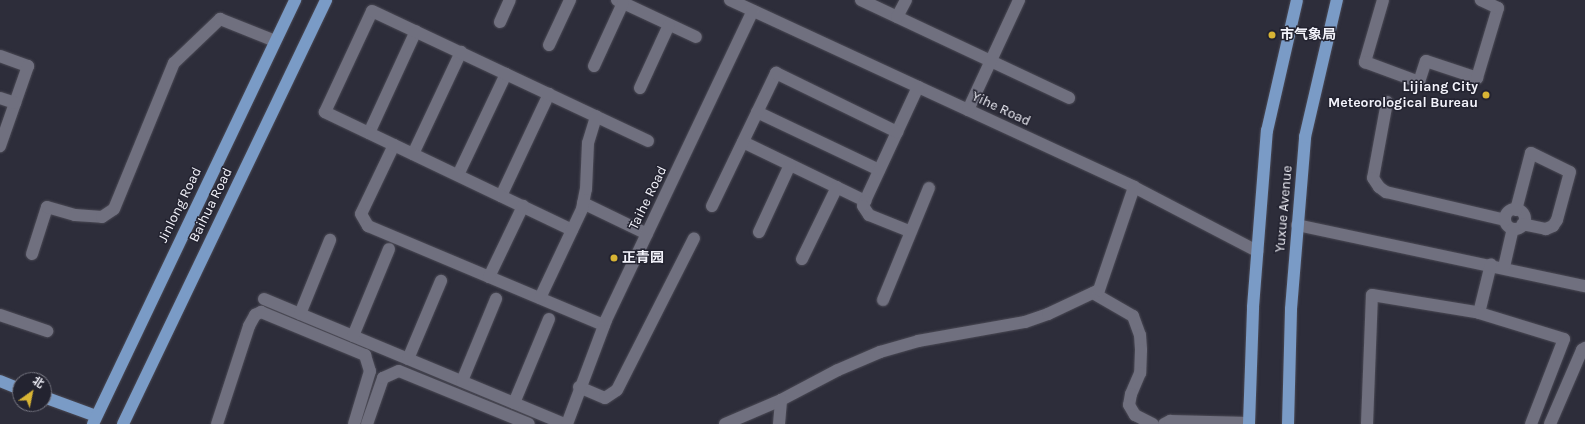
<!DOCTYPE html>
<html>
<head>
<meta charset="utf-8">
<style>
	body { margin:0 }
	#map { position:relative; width:1585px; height:424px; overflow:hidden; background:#2d2d3a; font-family:Karla,"Noto Sans SC",sans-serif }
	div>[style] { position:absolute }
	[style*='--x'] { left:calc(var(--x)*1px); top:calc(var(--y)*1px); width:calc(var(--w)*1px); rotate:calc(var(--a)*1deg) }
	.roads { filter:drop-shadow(0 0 1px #4b4a55) drop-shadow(0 0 1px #4b4a55) }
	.minor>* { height:12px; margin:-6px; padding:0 6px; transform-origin:6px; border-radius:6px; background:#70707f }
	.minor>.ring { margin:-6px; padding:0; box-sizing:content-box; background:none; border:12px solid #70707f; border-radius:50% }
	.major>* { height:12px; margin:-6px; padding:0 6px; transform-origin:6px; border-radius:6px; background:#7a9bc6 }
	.dots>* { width:11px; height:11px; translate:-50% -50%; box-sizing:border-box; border:2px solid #232330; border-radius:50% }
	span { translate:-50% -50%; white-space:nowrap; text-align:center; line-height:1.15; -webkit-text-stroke:3px #232330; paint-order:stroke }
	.poi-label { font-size:14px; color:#f3f3fb; font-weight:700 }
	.left { translate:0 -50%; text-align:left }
	.right { translate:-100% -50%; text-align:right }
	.street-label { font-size:14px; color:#f3f3fb }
	.north { position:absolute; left:12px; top:372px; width:40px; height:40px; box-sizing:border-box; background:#232330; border:1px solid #767681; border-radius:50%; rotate:33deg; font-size:11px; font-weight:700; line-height:16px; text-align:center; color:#f3f3fb }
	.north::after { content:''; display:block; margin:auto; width:14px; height:18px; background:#d8b434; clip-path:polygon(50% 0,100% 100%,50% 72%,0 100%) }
</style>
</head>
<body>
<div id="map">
	<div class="roads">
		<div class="minor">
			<div style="--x:617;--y:0;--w:87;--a:25.1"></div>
			<div style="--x:730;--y:0;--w:445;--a:24.8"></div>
			<div style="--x:1134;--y:187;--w:139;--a:27.5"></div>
			<div style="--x:861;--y:0;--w:230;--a:25.2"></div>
			<div style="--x:1383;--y:0;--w:65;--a:106.2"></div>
			<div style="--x:1365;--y:62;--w:58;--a:20.3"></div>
			<div style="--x:1419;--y:82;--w:22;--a:-72"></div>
			<div style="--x:1426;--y:61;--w:54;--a:18.4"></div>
			<div style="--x:1477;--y:78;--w:73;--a:-73.3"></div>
			<div style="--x:1498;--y:8;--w:19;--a:-155"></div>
			<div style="--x:897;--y:17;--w:19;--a:-62"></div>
			<div style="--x:500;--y:22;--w:24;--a:-66"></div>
			<div style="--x:549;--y:45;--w:50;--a:-65"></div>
			<div style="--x:0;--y:56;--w:30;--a:20"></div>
			<div style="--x:28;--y:66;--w:85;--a:109.3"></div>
			<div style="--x:594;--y:66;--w:69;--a:-65.3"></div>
			<div style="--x:640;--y:88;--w:69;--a:-65.3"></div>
			<div style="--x:0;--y:98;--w:16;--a:18"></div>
			<div style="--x:1387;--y:102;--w:77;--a:100.4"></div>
			<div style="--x:1373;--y:178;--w:11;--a:56"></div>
			<div style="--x:1379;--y:187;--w:9;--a:36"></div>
			<div style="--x:1386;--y:192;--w:122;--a:13.2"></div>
			<div style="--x:968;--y:110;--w:121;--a:-65.1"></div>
			<div style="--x:757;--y:112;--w:135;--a:25.4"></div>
			<div style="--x:369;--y:133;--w:112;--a:-65.3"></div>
			<div style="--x:743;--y:142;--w:136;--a:25.8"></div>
			<div style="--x:865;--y:201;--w:126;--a:-65.1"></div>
			<div style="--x:394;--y:145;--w:76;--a:115.6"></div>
			<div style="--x:361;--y:214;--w:14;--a:60"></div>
			<div style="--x:368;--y:226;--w:256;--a:22.8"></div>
			<div style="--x:413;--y:154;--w:113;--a:-64.8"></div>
			<div style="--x:458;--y:175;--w:112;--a:-64.6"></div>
			<div style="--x:501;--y:196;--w:113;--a:-64.8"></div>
			<div style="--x:865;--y:201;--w:5;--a:112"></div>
			<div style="--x:863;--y:206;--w:11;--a:56"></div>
			<div style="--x:869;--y:215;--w:43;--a:21.8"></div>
			<div style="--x:583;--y:203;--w:71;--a:25.8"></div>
			<div style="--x:712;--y:206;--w:148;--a:-64.3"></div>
			<div style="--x:776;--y:73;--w:135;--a:26"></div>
			<div class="ring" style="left:1505px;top:209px;width:8px;height:8px"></div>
			<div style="--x:1516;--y:210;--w:59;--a:-75.3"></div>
			<div style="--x:1531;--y:153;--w:43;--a:26"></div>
			<div style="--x:1570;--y:172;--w:50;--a:105.2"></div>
			<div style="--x:1557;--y:220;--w:7;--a:124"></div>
			<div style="--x:1553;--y:226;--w:8;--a:157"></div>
			<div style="--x:1546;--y:229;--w:24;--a:-168"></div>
			<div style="--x:1297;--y:225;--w:294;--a:12"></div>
			<div style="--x:572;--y:230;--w:274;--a:-154.5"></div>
			<div style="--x:325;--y:112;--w:111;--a:-65"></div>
			<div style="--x:372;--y:11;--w:305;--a:25.2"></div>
			<div style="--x:759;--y:232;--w:74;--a:-65.2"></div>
			<div style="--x:32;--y:254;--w:49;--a:-72.3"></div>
			<div style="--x:47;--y:207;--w:29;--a:16"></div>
			<div style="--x:75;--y:215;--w:27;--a:4"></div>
			<div style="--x:102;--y:217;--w:14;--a:-34"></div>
			<div style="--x:114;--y:209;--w:158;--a:-67.7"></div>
			<div style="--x:174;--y:63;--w:64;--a:-43.7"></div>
			<div style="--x:220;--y:19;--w:59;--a:21.8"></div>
			<div style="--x:802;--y:259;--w:80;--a:-64.1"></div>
			<div style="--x:1504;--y:267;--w:39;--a:-77"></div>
			<div style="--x:489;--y:277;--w:79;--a:-64.4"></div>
			<div style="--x:1093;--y:293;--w:46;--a:29.9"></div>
			<div style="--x:1133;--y:316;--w:20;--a:70"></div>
			<div style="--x:1140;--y:335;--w:15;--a:86"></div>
			<div style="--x:1141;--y:350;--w:23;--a:92"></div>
			<div style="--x:1140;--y:373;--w:23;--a:113"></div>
			<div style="--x:1131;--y:394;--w:11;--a:100"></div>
			<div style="--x:1129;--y:405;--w:12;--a:59"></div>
			<div style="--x:1135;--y:415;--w:20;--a:27"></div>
			<div style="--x:540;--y:298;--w:98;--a:-64.7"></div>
			<div style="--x:582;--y:209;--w:20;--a:-79"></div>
			<div style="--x:586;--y:189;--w:46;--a:-87.5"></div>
			<div style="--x:588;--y:143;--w:28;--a:-73"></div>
			<div style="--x:264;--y:299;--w:326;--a:22.6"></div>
			<div style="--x:883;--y:300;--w:121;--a:-67.7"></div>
			<div style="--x:1479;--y:313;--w:50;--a:-76.2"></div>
			<div style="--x:300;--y:314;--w:80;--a:-67.9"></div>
			<div style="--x:0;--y:315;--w:50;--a:18.8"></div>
			<div style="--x:353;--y:336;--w:94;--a:-67.5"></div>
			<div style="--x:408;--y:359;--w:85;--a:-67.1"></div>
			<div style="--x:462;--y:381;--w:89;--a:-67.5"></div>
			<div style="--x:579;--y:387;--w:28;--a:23"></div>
			<div style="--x:605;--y:398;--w:14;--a:-34"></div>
			<div style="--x:617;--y:390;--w:170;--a:-63.1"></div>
			<div style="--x:514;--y:403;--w:91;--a:-67.4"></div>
			<div style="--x:217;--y:424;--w:103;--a:-71.9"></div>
			<div style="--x:249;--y:326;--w:13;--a:-61"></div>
			<div style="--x:255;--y:315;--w:7;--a:-27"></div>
			<div style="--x:261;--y:312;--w:113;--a:22.5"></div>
			<div style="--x:365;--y:355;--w:17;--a:73"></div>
			<div style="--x:370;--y:371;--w:55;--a:106.8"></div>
			<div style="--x:367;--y:424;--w:49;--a:-70.8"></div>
			<div style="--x:383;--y:378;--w:17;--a:-24"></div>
			<div style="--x:399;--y:371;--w:140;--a:22.2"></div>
			<div style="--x:567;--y:424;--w:111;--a:-69.4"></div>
			<div style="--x:606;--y:320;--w:342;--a:-64.6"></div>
			<div style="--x:725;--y:424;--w:61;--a:-23.2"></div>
			<div style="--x:781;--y:400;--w:64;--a:-27.8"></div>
			<div style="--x:838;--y:370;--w:46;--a:-23.2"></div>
			<div style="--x:880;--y:352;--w:40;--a:-16"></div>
			<div style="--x:918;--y:341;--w:109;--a:-10.1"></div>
			<div style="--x:1025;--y:322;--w:24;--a:-19"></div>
			<div style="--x:1048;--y:314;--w:56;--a:-25.2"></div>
			<div style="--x:1099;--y:290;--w:109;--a:-71.2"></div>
			<div style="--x:779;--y:424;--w:24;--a:-85"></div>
			<div style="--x:1164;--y:424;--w:7;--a:-27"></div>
			<div style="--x:1170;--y:421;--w:79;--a:1.5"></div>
			<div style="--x:1367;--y:424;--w:129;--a:-87.8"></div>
			<div style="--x:1372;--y:295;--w:105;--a:9.3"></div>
			<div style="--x:1476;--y:312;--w:92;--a:17.1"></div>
			<div style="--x:1564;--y:339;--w:91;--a:111.2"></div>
			<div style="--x:1550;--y:424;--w:81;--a:-66.6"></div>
			<div style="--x:1582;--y:350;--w:4;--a:-34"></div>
		</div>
		<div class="major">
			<div style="--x:0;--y:381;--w:22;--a:22"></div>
			<div style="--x:44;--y:397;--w:55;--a:20.1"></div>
			<div style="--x:93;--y:424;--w:470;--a:-64.5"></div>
			<div style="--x:123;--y:424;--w:470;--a:-64.4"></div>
			<div style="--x:1249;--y:424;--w:117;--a:-88"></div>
			<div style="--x:1253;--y:307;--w:177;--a:-85.5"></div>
			<div style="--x:1267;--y:131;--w:134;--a:-77.1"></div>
			<div style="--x:1288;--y:424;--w:115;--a:-88.5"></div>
			<div style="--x:1291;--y:309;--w:173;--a:-85.3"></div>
			<div style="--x:1305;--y:137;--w:141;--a:-76.9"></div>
		</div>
	</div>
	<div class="dots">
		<div style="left:1272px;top:35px;background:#d8b434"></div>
		<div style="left:1486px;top:95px;background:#d8b434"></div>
		<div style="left:614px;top:258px;background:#d8b434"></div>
	</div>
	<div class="poi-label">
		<span class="left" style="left:1280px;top:35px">市气象局</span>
		<span class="right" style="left:1478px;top:95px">Lijiang City<br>Meteorological Bureau</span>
		<span class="left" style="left:622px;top:258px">正青园</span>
	</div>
	<div class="street-label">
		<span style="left:1001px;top:109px;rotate:25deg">Yihe Road</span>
		<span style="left:648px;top:198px;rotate:-64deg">Taihe Road</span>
		<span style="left:180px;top:205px;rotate:-64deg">Jinlong Road</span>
		<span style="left:211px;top:205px;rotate:-64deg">Baihua Road</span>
		<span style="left:1284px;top:209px;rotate:-85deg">Yuxue Avenue</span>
	</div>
	<div class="north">北</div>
</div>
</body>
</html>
